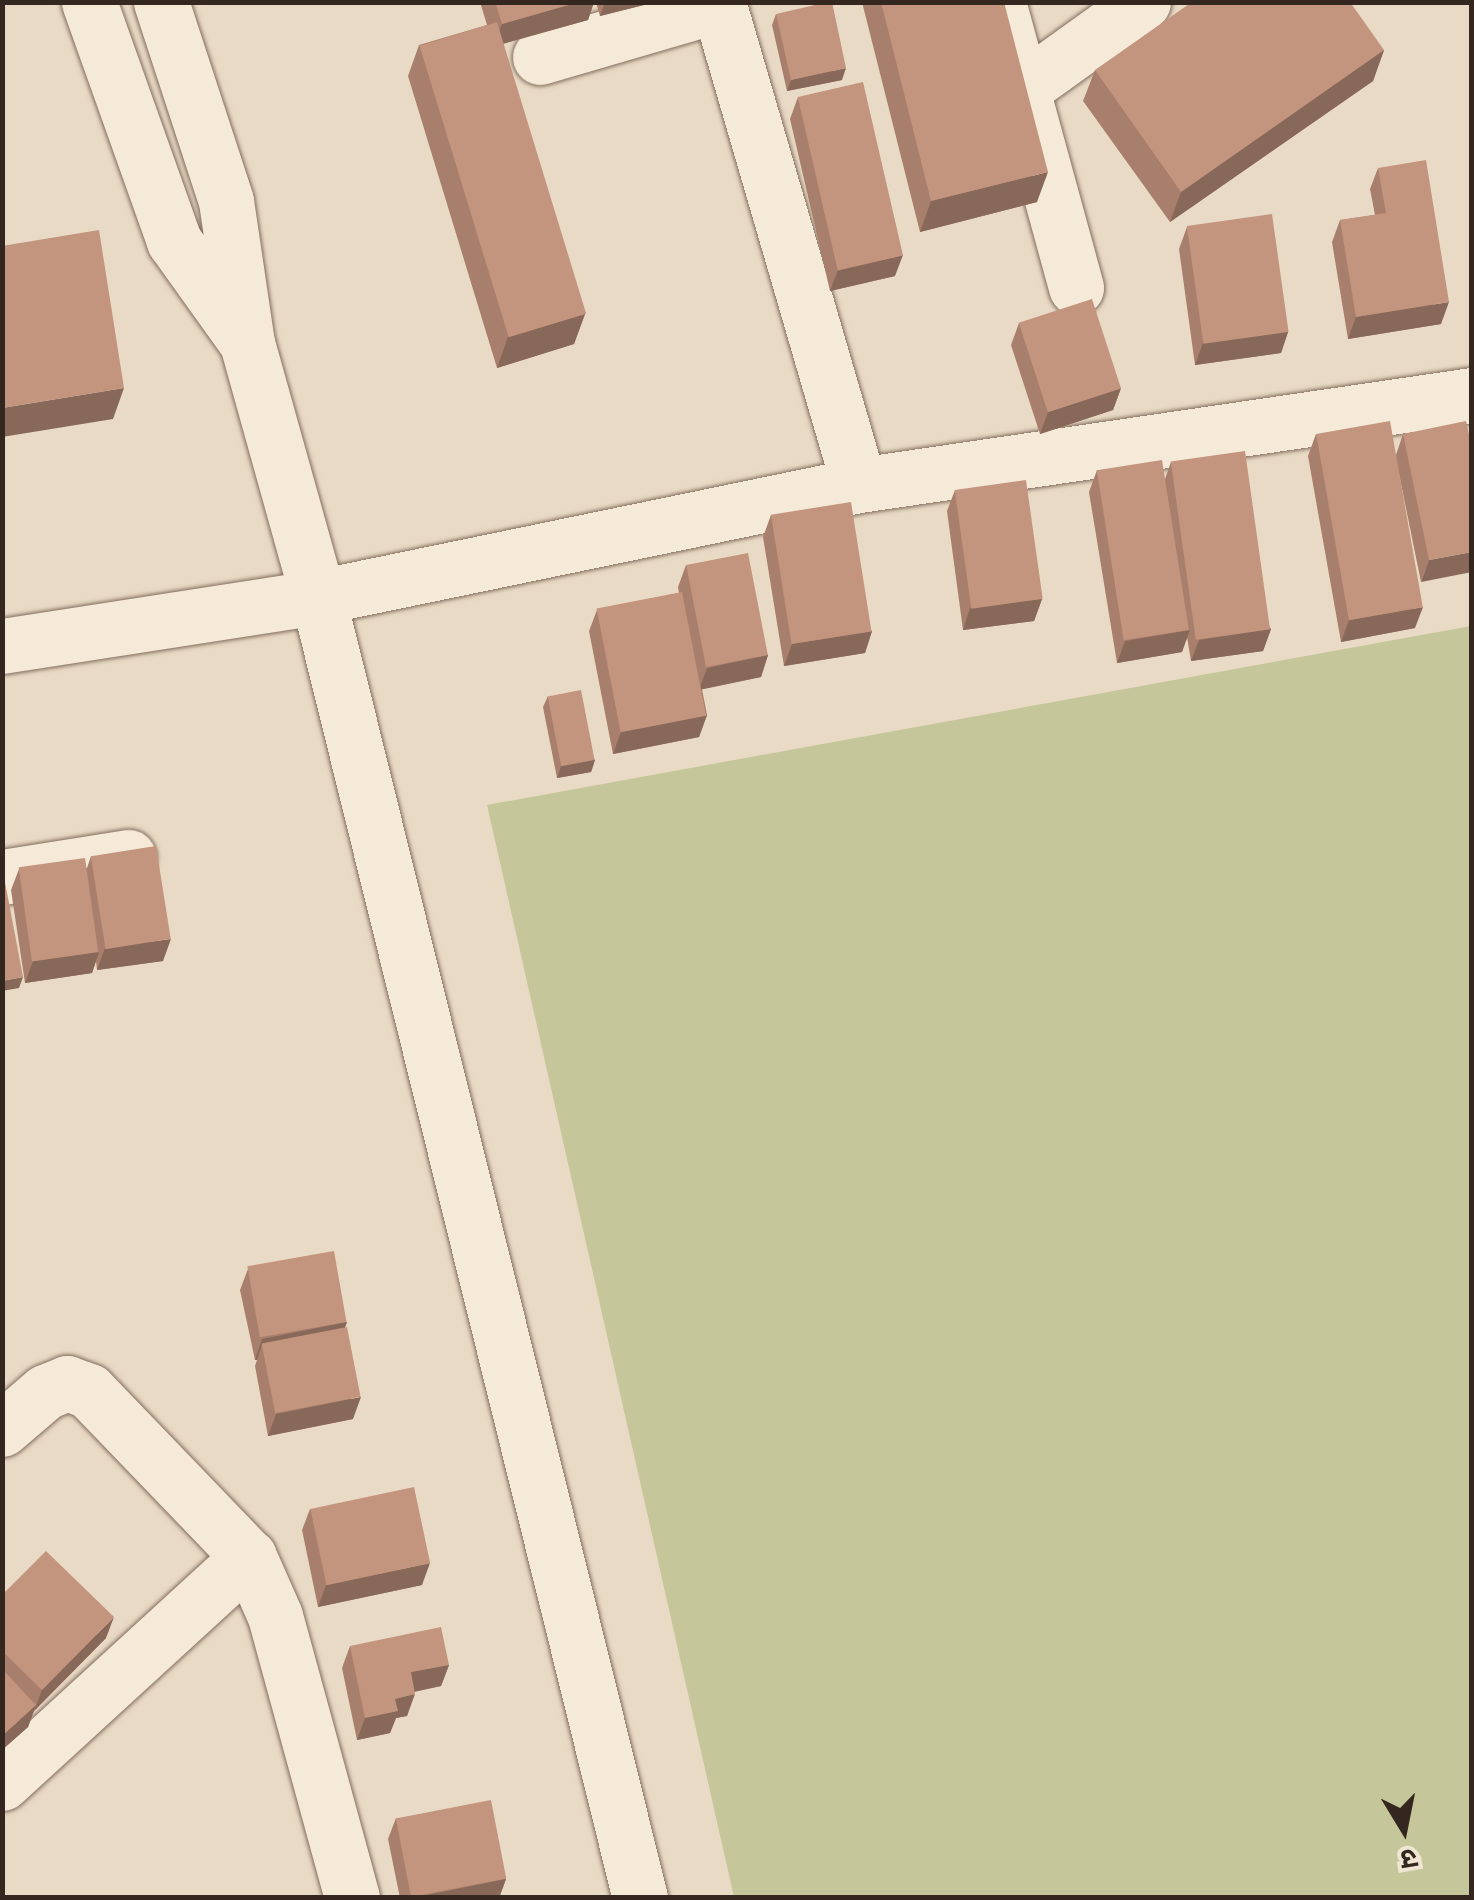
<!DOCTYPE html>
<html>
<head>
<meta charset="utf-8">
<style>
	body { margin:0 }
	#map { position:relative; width:1474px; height:1900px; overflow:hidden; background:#e9dac5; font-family:"Source Serif 4","Noto Sans Devanagari",serif }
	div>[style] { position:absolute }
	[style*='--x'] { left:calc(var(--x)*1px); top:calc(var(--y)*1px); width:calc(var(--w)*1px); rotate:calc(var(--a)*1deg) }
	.green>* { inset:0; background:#c5c69a }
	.roads { filter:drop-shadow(0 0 2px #826d5d) drop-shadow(0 0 2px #826d5d) }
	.minor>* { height:55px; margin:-27.5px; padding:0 27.5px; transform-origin:27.5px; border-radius:27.5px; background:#f5e9d7 }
	.wall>* { inset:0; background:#a87f6c }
	.shaded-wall>* { inset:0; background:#886858 }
	.building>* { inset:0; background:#c3947e; transform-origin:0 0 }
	span { translate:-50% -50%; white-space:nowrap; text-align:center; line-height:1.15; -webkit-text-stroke:8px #f1e5d3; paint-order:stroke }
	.frame { position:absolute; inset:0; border:5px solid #34271f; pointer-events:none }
	.north { position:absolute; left:1354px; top:1780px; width:100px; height:100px; -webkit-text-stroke:8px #f1e5d3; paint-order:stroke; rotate:170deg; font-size:28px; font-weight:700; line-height:40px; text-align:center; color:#34271f }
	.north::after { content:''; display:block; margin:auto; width:35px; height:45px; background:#34271f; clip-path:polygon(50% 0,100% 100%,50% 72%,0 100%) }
</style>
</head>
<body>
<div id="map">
	<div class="green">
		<div style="clip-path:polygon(1471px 626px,1471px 1897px,734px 1897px,487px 805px)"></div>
	</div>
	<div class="roads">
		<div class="minor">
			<div style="--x:89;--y:2;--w:254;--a:70.4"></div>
			<div style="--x:174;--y:241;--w:122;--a:54.4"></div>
			<div style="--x:161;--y:2;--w:209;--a:71.9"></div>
			<div style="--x:226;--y:201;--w:144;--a:81.6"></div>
			<div style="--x:247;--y:343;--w:264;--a:74.4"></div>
			<div style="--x:318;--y:597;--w:1340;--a:76.1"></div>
			<div style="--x:718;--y:2;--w:503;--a:73.73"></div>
			<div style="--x:998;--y:2;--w:296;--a:74.7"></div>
			<div style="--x:540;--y:57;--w:185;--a:-16.3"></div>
			<div style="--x:1022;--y:89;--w:149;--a:-35.7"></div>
			<div style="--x:2;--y:646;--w:320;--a:-8.8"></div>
			<div style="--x:318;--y:597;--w:552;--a:-11.7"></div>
			<div style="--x:859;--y:485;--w:620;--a:-8.35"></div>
			<div style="--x:2;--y:877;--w:128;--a:-9"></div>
			<div style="--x:2;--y:1429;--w:57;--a:-40.7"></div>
			<div style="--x:45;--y:1392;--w:24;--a:-22"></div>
			<div style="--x:67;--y:1383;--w:23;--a:20"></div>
			<div style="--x:89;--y:1391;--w:231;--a:46.1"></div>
			<div style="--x:249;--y:1557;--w:64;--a:66.2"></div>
			<div style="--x:275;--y:1616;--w:292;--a:74.7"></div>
			<div style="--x:2;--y:1783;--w:335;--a:-42.5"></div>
		</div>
	</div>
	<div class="wall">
		<div style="clip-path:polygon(480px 2px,594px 2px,588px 20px,503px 44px,585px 314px,574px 344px,497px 368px,408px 76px,419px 45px,487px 25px)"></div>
		<div style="clip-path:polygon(596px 2px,656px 2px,600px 16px)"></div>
		<div style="clip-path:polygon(862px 2px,1004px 2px,1037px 202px,920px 232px)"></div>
		<div style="clip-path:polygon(776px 14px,842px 80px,787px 91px,772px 25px)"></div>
		<div style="clip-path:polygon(1384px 50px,1373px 81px,1170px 222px,1083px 101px,1095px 70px)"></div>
		<div style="clip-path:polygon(798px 97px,895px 276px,830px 291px,790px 119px)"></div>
		<div style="clip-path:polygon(1378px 168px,1441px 324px,1348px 339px,1332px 242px,1340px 220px,1375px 215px,1370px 189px)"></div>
		<div style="clip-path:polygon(1187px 227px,1288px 332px,1281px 353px,1195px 365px,1179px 249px)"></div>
		<div style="clip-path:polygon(1019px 323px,1121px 388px,1113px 410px,1040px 434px,1011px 345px)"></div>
		<div style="clip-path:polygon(1316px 434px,1396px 455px,1403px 434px,1472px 447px,1421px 582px,1399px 474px,1415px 628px,1341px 642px,1308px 456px)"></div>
		<div style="clip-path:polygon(1171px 462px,1271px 629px,1263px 651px,1191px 661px,1187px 637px,1182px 652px,1117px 663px,1089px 492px,1097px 470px,1165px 479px)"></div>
		<div style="clip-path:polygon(955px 490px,1042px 599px,1034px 621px,963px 630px,947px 511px)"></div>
		<div style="clip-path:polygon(771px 515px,872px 631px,865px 653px,784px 666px,763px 537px)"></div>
		<div style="clip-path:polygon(686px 565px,768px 655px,761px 677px,702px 689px,707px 715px,699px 737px,613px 754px,589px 631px,597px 610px,679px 593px,678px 587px)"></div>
		<div style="clip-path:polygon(548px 696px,595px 760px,591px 772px,557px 778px,543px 707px)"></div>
		<div style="clip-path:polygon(91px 856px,163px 961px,97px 970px,96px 961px,92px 973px,25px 983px,11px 890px,19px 869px,87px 868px)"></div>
		<div style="clip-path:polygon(248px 1269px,347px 1322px,345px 1327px,353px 1419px,268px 1436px,255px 1366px,257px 1360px,255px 1360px,240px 1290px)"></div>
		<div style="clip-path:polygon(310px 1509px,422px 1585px,318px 1607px,302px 1530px)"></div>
		<div style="clip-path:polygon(2px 1595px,106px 1638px,34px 1711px,28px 1727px,2px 1750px)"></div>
		<div style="clip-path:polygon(350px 1646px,449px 1665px,441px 1686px,414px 1692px,407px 1716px,396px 1718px,390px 1733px,357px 1740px,342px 1668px)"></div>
		<div style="clip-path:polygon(396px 1818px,506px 1879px,499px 1898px,400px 1898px,388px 1839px)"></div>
	</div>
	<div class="shaded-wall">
		<div style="clip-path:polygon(579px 2px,594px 2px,588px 20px,494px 46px,502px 24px)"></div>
		<div style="clip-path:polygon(614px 2px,656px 2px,600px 16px,604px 5px)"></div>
		<div style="clip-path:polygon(1384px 50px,1373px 81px,1170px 222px,1181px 192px)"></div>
		<div style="clip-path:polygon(846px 68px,842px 80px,787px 91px,791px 80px)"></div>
		<div style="clip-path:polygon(1048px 172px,1037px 202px,920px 232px,931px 201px)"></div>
		<div style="clip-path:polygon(903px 255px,895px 276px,830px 291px,838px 270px)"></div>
		<div style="clip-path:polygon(1449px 302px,1441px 324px,1348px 339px,1356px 317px)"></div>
		<div style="clip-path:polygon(585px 314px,574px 344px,497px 368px,508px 337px)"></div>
		<div style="clip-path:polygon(1288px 332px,1281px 353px,1195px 365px,1203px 343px)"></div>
		<div style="clip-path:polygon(124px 388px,113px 419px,2px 437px,2px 408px)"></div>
		<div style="clip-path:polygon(1121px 388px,1113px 410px,1040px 434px,1048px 412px)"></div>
		<div style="clip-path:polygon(1472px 552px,1472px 572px,1421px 582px,1429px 560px)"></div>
		<div style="clip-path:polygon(1042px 599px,1034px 621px,963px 630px,970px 608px)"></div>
		<div style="clip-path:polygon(1423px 607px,1415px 628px,1341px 642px,1349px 620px)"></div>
		<div style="clip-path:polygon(1271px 629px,1263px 651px,1191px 661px,1199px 640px)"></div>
		<div style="clip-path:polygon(1190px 630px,1182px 652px,1117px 663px,1125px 641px)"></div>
		<div style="clip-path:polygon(872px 631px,865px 653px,784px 666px,792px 644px)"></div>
		<div style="clip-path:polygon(768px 655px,761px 677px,699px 690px,707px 668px)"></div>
		<div style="clip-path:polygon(707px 715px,699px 737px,613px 754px,621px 732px)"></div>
		<div style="clip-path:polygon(595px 760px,591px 772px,557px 778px,561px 766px)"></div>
		<div style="clip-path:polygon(171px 939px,163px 961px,97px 970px,105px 948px)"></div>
		<div style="clip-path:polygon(99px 952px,92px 973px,25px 983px,33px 961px)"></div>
		<div style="clip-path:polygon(23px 977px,19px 988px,2px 991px,2px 981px)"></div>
		<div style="clip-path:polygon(347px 1322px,339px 1344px,262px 1344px,257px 1360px,255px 1360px,262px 1339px)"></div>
		<div style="clip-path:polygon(361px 1397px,353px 1419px,268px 1436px,276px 1414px)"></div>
		<div style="clip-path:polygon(430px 1563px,422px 1585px,318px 1607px,326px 1585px)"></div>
		<div style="clip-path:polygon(114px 1617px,106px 1638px,34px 1711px,42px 1690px)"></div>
		<div style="clip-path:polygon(449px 1665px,441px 1686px,403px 1694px,411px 1672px)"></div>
		<div style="clip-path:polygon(415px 1694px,407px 1716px,396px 1718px,390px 1733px,357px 1740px,365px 1718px,395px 1699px)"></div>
		<div style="clip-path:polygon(36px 1705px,28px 1727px,2px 1750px,2px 1736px)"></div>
		<div style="clip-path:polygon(506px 1879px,499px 1898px,412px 1898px)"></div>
	</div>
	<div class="building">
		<div style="clip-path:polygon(495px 2px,579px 2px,502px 24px)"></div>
		<div style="clip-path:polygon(828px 2px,832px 2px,846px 68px,791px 80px,776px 14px)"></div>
		<div style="clip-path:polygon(881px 2px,1004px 2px,1048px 172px,931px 201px)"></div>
		<div style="clip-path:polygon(1192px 2px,1350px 2px,1384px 50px,1181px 192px,1095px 70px)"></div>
		<div style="left:497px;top:22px;width:305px;height:81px;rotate:73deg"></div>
		<div style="left:863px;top:82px;width:178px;height:67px;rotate:77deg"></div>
		<div style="clip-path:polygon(1426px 160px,1449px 302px,1356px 317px,1340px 220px,1386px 213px,1378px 168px)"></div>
		<div style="left:1272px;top:214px;width:119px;height:86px;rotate:82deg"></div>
		<div style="clip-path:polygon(99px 230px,124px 388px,2px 408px,2px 246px)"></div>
		<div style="left:1092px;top:299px;width:94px;height:77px;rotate:72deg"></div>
		<div style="left:1390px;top:421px;width:189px;height:75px;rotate:80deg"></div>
		<div style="clip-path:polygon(1466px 421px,1472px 447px,1472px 552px,1429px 560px,1403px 434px)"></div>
		<div style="left:1245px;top:451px;width:180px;height:75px;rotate:82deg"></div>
		<div style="left:1162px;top:460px;width:172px;height:66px;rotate:81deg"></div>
		<div style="left:1026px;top:480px;width:120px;height:72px;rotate:82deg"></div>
		<div style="left:851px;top:502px;width:131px;height:81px;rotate:81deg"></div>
		<div style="left:748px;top:553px;width:104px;height:63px;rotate:79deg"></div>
		<div style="left:682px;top:592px;width:126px;height:87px;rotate:79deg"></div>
		<div style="left:581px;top:690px;width:71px;height:34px;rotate:79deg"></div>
		<div style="left:156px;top:846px;width:94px;height:66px;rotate:81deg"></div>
		<div style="left:85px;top:858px;width:95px;height:67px;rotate:82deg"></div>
		<div style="clip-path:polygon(2px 882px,5px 882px,23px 977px,2px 981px)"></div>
		<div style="left:334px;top:1251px;width:72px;height:88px;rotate:80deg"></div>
		<div style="left:347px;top:1327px;width:71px;height:87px;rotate:79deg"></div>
		<div style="left:414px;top:1487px;width:78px;height:106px;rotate:78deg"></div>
		<div style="clip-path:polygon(46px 1551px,114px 1617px,42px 1690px,2px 1651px,2px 1595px)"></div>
		<div style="clip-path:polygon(441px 1627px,449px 1665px,411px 1672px,415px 1694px,395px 1699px,398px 1711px,365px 1718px,350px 1646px)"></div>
		<div style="clip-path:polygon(2px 1669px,36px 1705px,2px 1736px)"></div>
		<div style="left:491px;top:1800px;width:80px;height:97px;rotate:79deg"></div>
	</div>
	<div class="frame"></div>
	<div class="north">उ</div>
</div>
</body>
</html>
